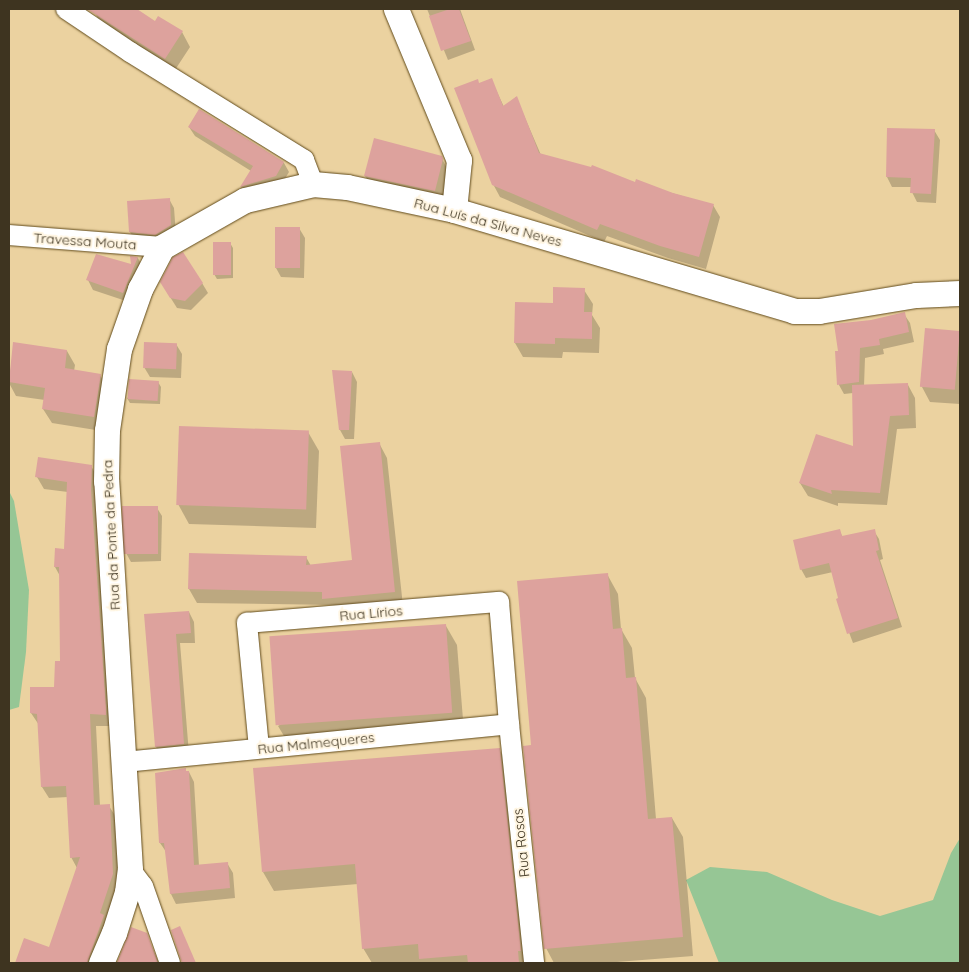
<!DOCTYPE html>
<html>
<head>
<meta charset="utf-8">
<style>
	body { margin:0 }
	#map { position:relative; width:969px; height:972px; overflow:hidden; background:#ebd2a0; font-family:Quicksand,sans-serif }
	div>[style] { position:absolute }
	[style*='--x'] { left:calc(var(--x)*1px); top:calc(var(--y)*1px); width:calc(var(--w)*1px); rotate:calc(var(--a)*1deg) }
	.green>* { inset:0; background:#96c695 }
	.shadow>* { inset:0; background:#0003 }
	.building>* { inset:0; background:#dda29d; transform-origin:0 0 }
	.roads { filter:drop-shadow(0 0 1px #614b1b) drop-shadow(0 0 1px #614b1b) }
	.minor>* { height:20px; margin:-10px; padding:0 10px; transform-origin:10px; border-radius:10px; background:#fff }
	.tertiary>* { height:25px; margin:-12.5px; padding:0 12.5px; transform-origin:12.5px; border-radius:12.5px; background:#fff }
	span { translate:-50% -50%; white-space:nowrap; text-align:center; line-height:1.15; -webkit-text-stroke:4px #fff5e1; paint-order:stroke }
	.street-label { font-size:14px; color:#3e3420 }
	.frame { position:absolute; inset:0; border:10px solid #3e3420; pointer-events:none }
</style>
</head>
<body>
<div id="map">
	<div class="green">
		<div style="clip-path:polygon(9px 491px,14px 501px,29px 590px,26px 652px,19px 707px,9px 710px)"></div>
		<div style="clip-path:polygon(960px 838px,960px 963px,719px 963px,686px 880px,710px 867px,767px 872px,832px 900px,880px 916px,933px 900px,951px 853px)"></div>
	</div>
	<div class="shadow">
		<div style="clip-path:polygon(98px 9px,134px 9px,156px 23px,182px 32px,190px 47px,173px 73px,104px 28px,95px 13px)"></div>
		<div style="clip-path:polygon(427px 9px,460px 9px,475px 50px,448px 60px)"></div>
		<div style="clip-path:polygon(491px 79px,504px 107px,516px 97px,541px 155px,713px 205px,720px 217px,706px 269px,668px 258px,607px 236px,604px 242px,500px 197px,493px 184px,479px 84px)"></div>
		<div style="clip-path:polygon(199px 110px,284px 163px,289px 172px,281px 185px,246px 196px,241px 187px,251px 171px,195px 136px,189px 127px)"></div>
		<div style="clip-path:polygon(888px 129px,934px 130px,940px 140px,936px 203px,917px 202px,912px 192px,912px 187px,892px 187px,887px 177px)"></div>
		<div style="clip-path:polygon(441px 157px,449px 172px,443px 205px,374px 190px,365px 176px)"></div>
		<div style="clip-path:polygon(169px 199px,174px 208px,176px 235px,136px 242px,130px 232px)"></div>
		<div style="clip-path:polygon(299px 228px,305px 238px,304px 278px,281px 277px,276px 268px)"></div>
		<div style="clip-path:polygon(230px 243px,233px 248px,233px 278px,217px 279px,214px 274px)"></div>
		<div style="clip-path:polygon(132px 258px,138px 258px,143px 268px,129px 302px,93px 290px,88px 280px,132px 266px)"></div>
		<div style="clip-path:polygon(202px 283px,208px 293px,191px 310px,177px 308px,167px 292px)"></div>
		<div style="clip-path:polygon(584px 290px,593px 304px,592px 315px,600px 328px,599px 353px,563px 352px,562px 358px,523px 357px,515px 343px,554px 304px)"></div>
		<div style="clip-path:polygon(904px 314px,910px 323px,914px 342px,883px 349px,884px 354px,865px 358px,864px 386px,908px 385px,915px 398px,916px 428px,897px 429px,887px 505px,838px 503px,838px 506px,808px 496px,800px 483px,855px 448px,853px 393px,844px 394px,839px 385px,840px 351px,871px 321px)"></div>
		<div style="clip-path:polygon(926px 329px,960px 332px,960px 404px,930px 402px,922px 387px)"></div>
		<div style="clip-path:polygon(14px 343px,67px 351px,75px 365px,74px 371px,100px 375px,108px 389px,102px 431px,52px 423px,43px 409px,45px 400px,16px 396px,9px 383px)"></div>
		<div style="clip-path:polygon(176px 344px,182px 354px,181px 378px,150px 377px,144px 367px)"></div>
		<div style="clip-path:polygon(352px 372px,357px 382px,354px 439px,345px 439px,340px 430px)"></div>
		<div style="clip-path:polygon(158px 382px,161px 387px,160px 404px,130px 403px,127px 398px)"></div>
		<div style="clip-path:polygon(308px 432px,319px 451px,316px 528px,189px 524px,178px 504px)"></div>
		<div style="clip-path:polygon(379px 443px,387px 458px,403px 606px,197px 603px,189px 589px,306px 557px,311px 566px,354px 561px)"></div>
		<div style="clip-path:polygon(91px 466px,98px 478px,112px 726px,96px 726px,100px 806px,109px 806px,116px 817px,119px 886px,97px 963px,16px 963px,24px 940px,50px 948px,77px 868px,71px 857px,68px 797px,49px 798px,42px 787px,39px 725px,31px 713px,56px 688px,62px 663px,60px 576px,55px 567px,65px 550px,68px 492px,44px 489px,37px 477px)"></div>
		<div style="clip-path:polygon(157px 508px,162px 516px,161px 561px,131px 562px,126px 553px)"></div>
		<div style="clip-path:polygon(839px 531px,843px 537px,874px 531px,879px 539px,883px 559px,880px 560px,902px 627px,853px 643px,837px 600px,839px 599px,833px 572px,806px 578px,801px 569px)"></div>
		<div style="clip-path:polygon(607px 574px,618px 594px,621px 629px,632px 648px,635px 678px,646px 698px,656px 819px,672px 818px,683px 837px,693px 956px,604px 963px,554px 963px,546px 948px,533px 746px)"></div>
		<div style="clip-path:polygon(189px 612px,194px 622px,195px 643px,180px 643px,189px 754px,162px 756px,156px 747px,145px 615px)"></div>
		<div style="clip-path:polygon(446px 626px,457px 645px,464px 732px,290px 746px,278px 726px)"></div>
		<div style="clip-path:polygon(499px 749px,510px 768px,530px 963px,372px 963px,363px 948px,358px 884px,274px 891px,263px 872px)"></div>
		<div style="clip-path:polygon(189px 772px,194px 782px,199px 866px,227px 863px,233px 873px,235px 898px,176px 904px,171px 894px,167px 853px,160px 843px,156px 774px)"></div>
		<div style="clip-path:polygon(132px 928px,146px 934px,159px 963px,117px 963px)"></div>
	</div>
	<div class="building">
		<div style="clip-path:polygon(87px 9px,137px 9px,155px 21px,158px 16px,183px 31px,165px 59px)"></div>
		<div style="clip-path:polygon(450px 9px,459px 9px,471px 41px,441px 51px,429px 16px)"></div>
		<div style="clip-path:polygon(492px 78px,503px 106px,517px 96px,539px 153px,591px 167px,592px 165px,635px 182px,636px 179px,673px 193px,714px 204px,699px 257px,660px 246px,600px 224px,597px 230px,492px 185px,454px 88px,478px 79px,479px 83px)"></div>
		<div style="clip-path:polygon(199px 109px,284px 162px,276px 176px,240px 187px,253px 166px,188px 127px)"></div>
		<div style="clip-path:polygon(887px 128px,935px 129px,931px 194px,910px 193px,911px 178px,886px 177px)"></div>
		<div style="clip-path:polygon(374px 138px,442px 156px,443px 159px,435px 191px,364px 176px)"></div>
		<div style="clip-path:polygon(170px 198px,171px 225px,155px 235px,129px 232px,127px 201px)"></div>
		<div style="left:275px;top:227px;width:25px;height:41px"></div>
		<div style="left:213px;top:242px;width:18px;height:33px"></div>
		<div style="clip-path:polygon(183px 252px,203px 283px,185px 301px,170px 298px,160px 282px,173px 257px)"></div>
		<div style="clip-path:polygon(96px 254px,131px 264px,130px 256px,138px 257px,123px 293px,86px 280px)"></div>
		<div style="clip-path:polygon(553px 287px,585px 288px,584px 312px,592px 312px,592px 339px,555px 338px,555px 344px,514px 343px,515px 302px,553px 303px)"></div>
		<div style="clip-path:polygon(905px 312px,909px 332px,879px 339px,880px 345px,860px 348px,859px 382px,837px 385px,835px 351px,838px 351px,834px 324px,871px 320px)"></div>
		<div style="left:925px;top:328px;width:35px;height:59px;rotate:5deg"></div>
		<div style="clip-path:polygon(13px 342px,67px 350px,65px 368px,101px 374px,94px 417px,42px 409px,45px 388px,9px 382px)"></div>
		<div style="left:144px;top:342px;width:33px;height:26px;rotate:2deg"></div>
		<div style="clip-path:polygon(332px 370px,352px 371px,349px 430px,339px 430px)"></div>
		<div style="left:129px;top:379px;width:30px;height:20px;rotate:4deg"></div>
		<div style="clip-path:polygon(908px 383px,909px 415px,890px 416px,880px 493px,831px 490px,832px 494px,799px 483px,816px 434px,853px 446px,852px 385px)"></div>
		<div style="left:179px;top:426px;width:130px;height:79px;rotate:2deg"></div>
		<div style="clip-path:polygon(380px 442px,395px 592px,322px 599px,322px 592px,188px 589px,189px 553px,307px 556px,306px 565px,352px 560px,340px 446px)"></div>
		<div style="clip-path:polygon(38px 457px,92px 465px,91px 490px,106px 709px,106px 715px,90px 714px,94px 805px,110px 804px,113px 874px,100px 913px,104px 915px,87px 963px,15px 963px,24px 938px,49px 947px,80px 857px,70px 858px,66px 786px,41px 787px,37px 714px,30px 713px,30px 687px,54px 687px,55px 661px,60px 661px,59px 567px,54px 567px,55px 548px,64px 549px,67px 482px,35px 477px)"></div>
		<div style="left:122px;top:506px;width:36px;height:48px"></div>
		<div style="clip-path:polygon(840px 529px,842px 536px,875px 529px,879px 550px,876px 551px,898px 618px,847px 634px,836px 599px,838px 598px,829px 563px,800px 570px,793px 540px)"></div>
		<div style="clip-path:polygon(608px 573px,613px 629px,622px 628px,626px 678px,636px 677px,648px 819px,672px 817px,683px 937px,544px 949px,523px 746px,531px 745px,517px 581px)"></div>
		<div style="clip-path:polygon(189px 611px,191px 633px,176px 634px,184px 744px,155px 747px,144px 614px)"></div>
		<div style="left:446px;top:624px;width:89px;height:177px;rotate:86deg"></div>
		<div style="clip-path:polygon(500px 748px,521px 951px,518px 951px,519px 963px,468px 963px,467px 955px,419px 959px,418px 944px,362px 949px,355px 864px,262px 872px,253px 768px)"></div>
		<div style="clip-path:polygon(186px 768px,186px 771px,189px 771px,194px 865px,228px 862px,230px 888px,170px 894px,164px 843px,159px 843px,155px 773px)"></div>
		<div style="clip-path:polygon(180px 926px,196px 963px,182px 963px,171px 930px)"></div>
		<div style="clip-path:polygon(131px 927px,147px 933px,158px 963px,117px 963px)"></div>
	</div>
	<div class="roads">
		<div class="minor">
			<div style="--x:66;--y:9;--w:77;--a:33.9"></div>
			<div style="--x:130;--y:52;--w:205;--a:31.8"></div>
			<div style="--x:304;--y:160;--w:26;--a:69"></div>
			<div style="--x:9;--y:235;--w:153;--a:4.5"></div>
			<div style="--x:259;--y:748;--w:126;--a:-95.5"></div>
			<div style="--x:247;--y:623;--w:253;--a:-4.8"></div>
			<div style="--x:499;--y:602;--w:122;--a:85.3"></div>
			<div style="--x:509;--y:724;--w:240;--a:84"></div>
			<div style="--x:124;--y:762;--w:387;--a:-5.6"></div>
			<div style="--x:130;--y:869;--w:21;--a:53"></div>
			<div style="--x:143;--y:886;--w:82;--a:70.7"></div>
		</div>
		<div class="tertiary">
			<div style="--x:396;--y:9;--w:164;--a:67.4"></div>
			<div style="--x:459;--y:160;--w:50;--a:95.7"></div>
			<div style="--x:101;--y:963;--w:33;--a:-67"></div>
			<div style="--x:114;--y:933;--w:43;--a:-72.4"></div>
			<div style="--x:127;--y:892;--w:23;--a:-83"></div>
			<div style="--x:130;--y:869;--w:389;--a:-93.5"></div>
			<div style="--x:106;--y:481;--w:51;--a:-88.9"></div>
			<div style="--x:107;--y:430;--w:82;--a:-81.6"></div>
			<div style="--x:119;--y:349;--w:64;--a:-70.7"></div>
			<div style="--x:140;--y:289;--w:47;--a:-62.4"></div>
			<div style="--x:162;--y:247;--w:95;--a:-29.5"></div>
			<div style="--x:245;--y:200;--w:70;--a:-13.2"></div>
			<div style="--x:313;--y:184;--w:34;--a:5"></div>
			<div style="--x:347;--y:187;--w:109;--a:12.1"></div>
			<div style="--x:454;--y:210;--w:355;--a:16.5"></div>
			<div style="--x:794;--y:311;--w:25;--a:0"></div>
			<div style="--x:819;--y:311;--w:98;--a:-9.4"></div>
			<div style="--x:916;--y:295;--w:44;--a:-2.6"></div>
		</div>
	</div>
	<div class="street-label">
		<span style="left:488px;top:222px;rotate:15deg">Rua Luís da Silva Neves</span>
		<span style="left:85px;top:241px;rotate:4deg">Travessa Mouta</span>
		<span style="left:111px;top:535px;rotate:-93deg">Rua da Ponte da Pedra</span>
		<span style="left:371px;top:613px;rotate:-5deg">Rua Lírios</span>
		<span style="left:316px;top:743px;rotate:-6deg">Rua Malmequeres</span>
		<span style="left:521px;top:843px;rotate:-96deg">Rua Rosas</span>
	</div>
	<div class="frame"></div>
</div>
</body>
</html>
